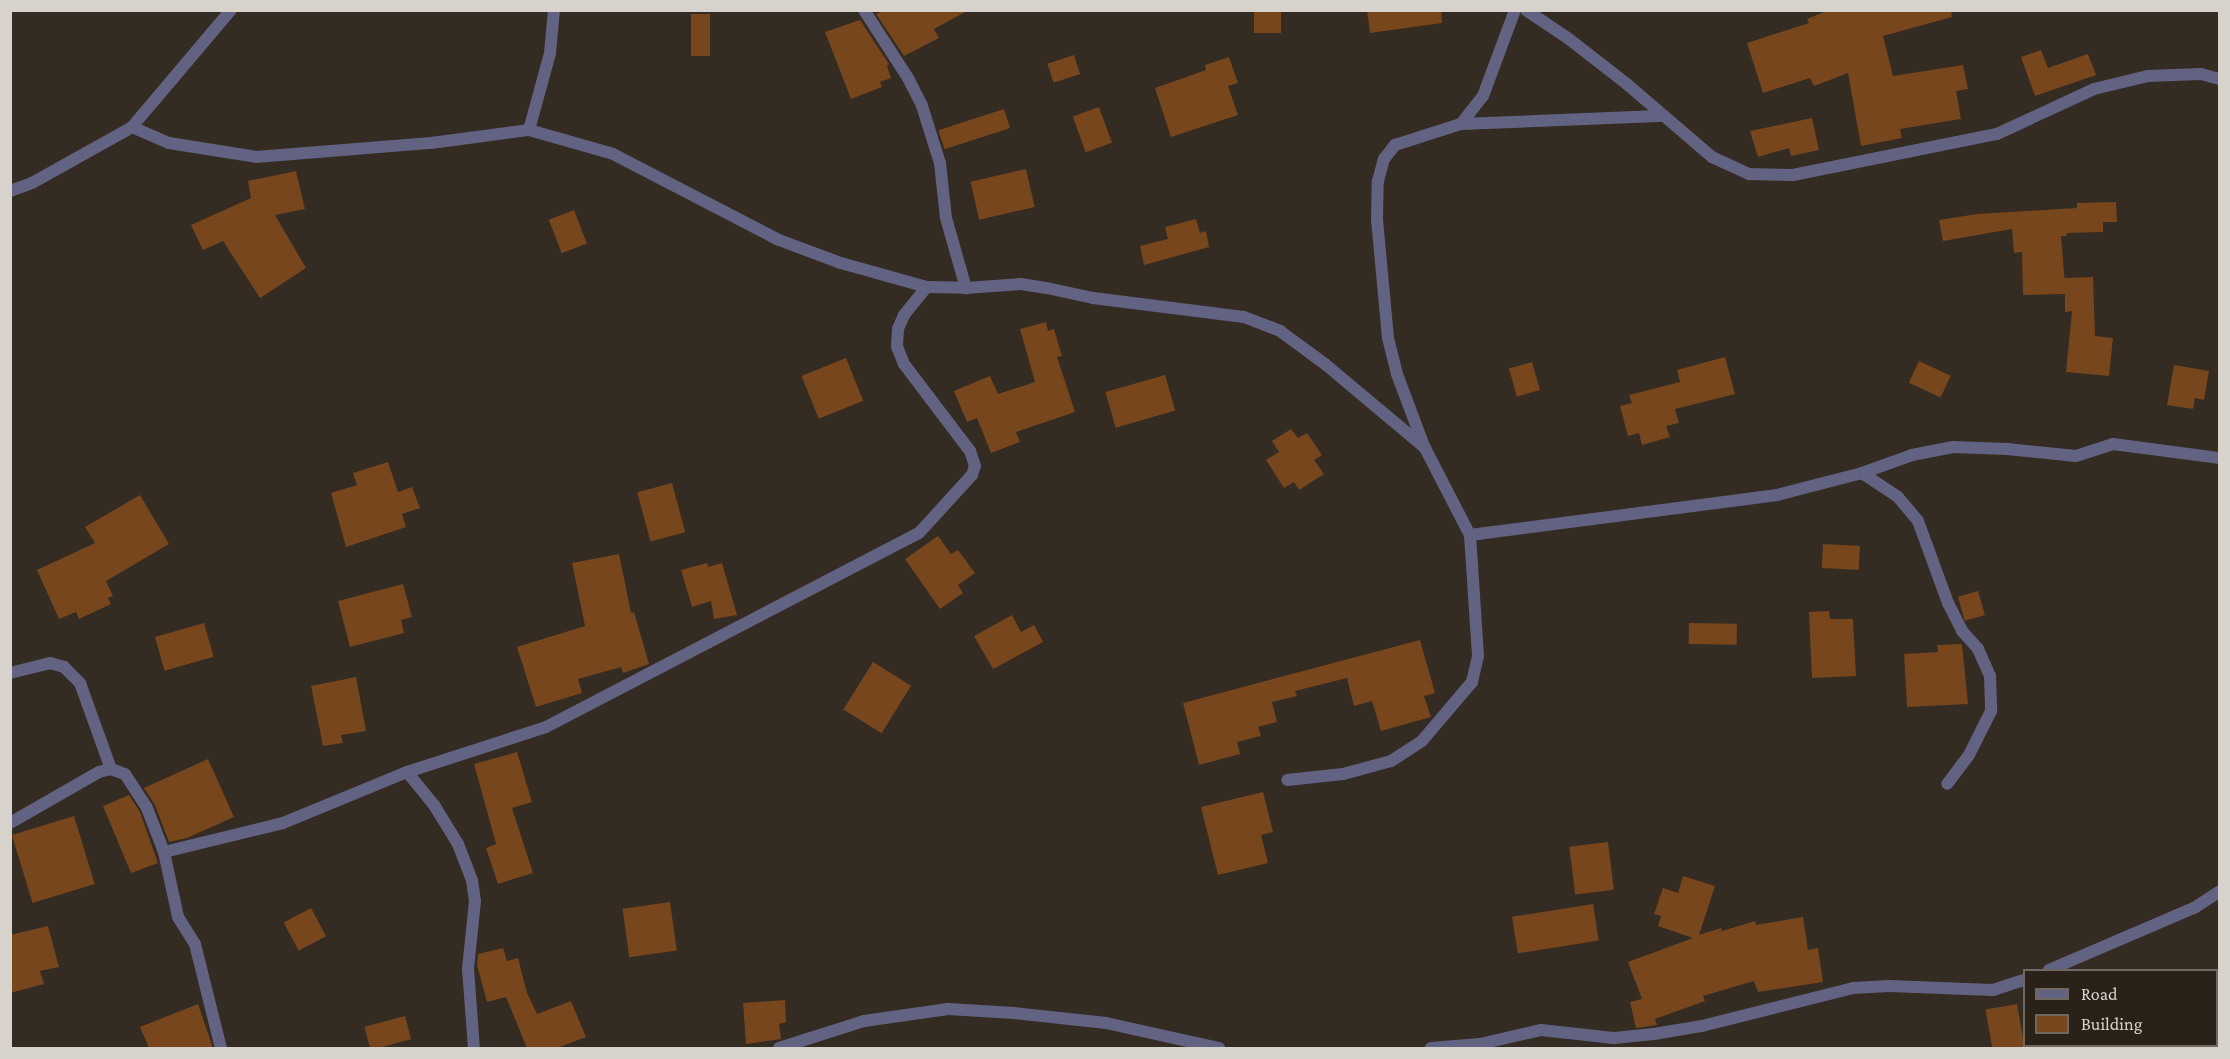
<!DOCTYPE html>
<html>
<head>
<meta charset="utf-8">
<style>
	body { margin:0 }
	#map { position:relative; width:2230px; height:1059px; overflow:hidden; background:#342b22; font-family:"Crimson Pro",serif }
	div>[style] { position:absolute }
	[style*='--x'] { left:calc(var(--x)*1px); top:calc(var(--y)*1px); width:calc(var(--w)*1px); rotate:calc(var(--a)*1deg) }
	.building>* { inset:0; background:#77461c; transform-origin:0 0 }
	.street>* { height:12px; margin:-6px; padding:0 6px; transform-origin:6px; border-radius:6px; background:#626382 }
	span { translate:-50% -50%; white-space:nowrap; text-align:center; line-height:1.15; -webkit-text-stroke:4.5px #2a2118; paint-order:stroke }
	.frame { position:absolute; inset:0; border:12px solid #d8d2cc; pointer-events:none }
	.legend { position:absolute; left:2023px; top:969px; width:195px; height:78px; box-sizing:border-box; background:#2a2118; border:2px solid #706860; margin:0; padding:8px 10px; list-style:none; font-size:18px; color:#d8d2cc }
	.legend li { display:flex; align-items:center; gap:12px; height:30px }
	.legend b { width:30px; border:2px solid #706860 }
</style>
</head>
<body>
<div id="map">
	<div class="building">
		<div style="clip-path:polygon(886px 10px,969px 10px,934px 29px,939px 38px,904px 56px,876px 14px)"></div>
		<div style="left:1254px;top:10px;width:27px;height:23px"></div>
		<div style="clip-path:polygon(1367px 10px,1441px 10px,1442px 23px,1370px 33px)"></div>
		<div style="clip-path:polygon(1829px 10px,1951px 10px,1952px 17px,1883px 36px,1893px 76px,1963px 65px,1968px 89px,1956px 91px,1961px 119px,1900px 129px,1902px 138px,1861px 146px,1848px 73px,1814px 86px,1810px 78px,1763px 93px,1747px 43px,1809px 23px,1807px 19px)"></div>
		<div style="left:691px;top:14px;width:19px;height:42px"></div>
		<div style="clip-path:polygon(860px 20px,889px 64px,887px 66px,891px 78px,880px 82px,882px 87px,851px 99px,825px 32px)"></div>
		<div style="clip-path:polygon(2041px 50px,2048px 68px,2088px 54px,2096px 75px,2035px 96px,2021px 57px)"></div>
		<div style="left:1074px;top:55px;width:20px;height:28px;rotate:72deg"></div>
		<div style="clip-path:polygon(1229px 57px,1238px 83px,1228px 86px,1238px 115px,1171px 137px,1155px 88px,1206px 70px,1205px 65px)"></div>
		<div style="left:1099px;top:107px;width:38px;height:28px;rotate:70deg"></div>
		<div style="left:1004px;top:109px;width:20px;height:69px;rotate:72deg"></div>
		<div style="clip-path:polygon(1812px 118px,1819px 150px,1791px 156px,1789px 148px,1758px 157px,1750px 131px)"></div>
		<div style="left:1026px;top:169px;width:39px;height:57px;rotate:77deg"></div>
		<div style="clip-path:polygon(296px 171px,305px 209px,275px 215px,306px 268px,260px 298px,223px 241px,203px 250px,191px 225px,251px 198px,248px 181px)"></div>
		<div style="clip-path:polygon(2116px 202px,2117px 222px,2103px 222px,2103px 232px,2066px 233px,2067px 236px,2061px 236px,2065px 284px,2064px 278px,2093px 277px,2095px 336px,2113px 338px,2109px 376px,2066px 372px,2072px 311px,2065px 312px,2065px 294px,2023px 295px,2022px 252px,2014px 253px,2012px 229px,1943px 241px,1939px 220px,1977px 214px,2077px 208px,2077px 203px)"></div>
		<div style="left:574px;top:210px;width:36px;height:27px;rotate:69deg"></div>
		<div style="clip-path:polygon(1196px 219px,1200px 233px,1206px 231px,1209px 247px,1144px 265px,1140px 246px,1168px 239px,1165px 227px)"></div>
		<div style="clip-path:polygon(1046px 322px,1048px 331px,1054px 329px,1062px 356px,1057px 357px,1075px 412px,1016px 432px,1020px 442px,991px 453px,977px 418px,967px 422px,954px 391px,990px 376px,998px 394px,1035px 382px,1020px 329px)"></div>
		<div style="clip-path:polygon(1725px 357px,1735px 394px,1675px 409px,1679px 423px,1666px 426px,1670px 437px,1642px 445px,1639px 433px,1628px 436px,1620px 406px,1632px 403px,1629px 395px,1680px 382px,1677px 370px)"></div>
		<div style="left:846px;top:358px;width:46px;height:48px;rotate:68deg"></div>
		<div style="left:1919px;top:361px;width:35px;height:24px;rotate:25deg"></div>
		<div style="left:1532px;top:362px;width:29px;height:24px;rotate:74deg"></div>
		<div style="clip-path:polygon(2174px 365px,2209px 371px,2204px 400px,2195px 398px,2193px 409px,2167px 405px)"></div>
		<div style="left:1165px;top:375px;width:37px;height:62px;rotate:74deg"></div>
		<div style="clip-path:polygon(1291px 429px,1298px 438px,1307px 433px,1322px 455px,1314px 460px,1324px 474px,1299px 490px,1294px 482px,1284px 488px,1266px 460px,1279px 452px,1272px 441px)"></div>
		<div style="clip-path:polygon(388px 462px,398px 492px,412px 487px,420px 508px,402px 514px,406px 527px,346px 547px,331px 493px,357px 485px,353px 473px)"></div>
		<div style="left:672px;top:483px;width:51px;height:36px;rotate:75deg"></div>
		<div style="clip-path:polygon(140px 495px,169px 544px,106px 581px,113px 596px,108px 598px,111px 604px,79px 619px,76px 612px,59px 619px,37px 570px,95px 543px,85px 527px)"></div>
		<div style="clip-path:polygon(938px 536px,951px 554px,958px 550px,975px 573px,958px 585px,963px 593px,940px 609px,905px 559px)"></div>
		<div style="left:1823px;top:544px;width:37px;height:24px;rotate:3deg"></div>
		<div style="clip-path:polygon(619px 554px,631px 613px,634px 612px,649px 664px,623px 673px,621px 667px,578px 679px,582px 693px,536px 707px,517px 647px,585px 626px,572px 563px)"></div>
		<div style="clip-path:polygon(707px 563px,708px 567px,722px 563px,737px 615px,714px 619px,711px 601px,692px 607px,681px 570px)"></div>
		<div style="clip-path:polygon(403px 584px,412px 617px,401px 620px,404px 633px,350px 647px,338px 601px)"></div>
		<div style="left:1978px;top:591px;width:25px;height:21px;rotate:74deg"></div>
		<div style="clip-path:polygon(1829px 611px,1830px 619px,1853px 619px,1856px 676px,1812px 678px,1809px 612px)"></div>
		<div style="clip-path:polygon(1012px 615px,1021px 632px,1034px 625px,1043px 642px,993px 669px,974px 636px)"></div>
		<div style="left:204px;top:623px;width:35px;height:51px;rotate:74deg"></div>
		<div style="left:1689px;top:623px;width:48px;height:21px;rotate:1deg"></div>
		<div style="clip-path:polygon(1420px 640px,1435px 693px,1424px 696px,1431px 717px,1381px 731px,1372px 701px,1354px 706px,1347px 678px,1295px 691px,1297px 696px,1272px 702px,1277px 722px,1258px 727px,1261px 736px,1237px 742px,1240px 754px,1199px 765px,1183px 703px)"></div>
		<div style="clip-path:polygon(1962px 644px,1968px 704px,1907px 707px,1904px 654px,1938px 652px,1937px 645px)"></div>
		<div style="left:873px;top:662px;width:45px;height:56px;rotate:32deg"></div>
		<div style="clip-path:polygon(356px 677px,366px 731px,341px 735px,343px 743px,323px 746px,311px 686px)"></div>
		<div style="clip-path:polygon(517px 752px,532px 802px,512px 808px,533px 873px,498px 884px,486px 848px,496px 844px,474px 764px)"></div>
		<div style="clip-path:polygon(208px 759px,234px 817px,187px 838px,169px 842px,155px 805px,144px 788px)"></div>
		<div style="clip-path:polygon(1263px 792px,1273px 832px,1261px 835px,1268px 863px,1218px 875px,1201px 807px)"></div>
		<div style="clip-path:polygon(129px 795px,140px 812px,158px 863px,131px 873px,103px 806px)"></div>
		<div style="left:74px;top:816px;width:71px;height:65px;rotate:73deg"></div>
		<div style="left:1608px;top:842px;width:48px;height:39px;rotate:83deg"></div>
		<div style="clip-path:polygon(1683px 876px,1715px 886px,1699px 935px,1721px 928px,1722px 931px,1755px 921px,1756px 925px,1803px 917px,1808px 950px,1818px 948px,1823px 982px,1758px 992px,1754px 981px,1703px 996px,1705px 1001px,1655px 1019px,1657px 1025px,1636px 1028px,1630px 1002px,1642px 999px,1628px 962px,1693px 938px,1658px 926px,1661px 916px,1654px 914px,1663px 888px,1678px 893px)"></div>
		<div style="left:670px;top:902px;width:49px;height:48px;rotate:82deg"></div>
		<div style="left:1593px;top:904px;width:37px;height:82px;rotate:81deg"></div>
		<div style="left:311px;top:908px;width:32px;height:31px;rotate:62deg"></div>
		<div style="clip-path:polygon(48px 926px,59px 967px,40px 971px,44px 984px,10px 993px,10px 935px)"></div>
		<div style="clip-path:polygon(503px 948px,507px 961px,518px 958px,527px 993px,537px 1014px,571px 1001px,586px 1037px,557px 1048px,527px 1048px,506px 997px,487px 1002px,477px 965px,478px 954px)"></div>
		<div style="clip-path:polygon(785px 1000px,786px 1022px,779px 1024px,781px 1039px,746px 1044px,743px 1003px)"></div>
		<div style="clip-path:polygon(198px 1004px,213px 1048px,149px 1048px,140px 1027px)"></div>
		<div style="left:2017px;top:1004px;width:45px;height:32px;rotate:80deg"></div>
		<div style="left:405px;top:1016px;width:24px;height:42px;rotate:75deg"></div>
	</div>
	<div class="street">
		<div style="--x:864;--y:10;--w:81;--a:57.1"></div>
		<div style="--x:908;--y:78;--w:31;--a:63"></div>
		<div style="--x:922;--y:106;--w:60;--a:72.5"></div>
		<div style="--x:940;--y:163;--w:55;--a:83.8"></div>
		<div style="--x:946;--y:218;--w:73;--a:74.1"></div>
		<div style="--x:1526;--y:10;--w:52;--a:34"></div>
		<div style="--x:1569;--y:39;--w:75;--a:37.9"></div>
		<div style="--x:1628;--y:85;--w:111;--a:40.6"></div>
		<div style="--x:1712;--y:157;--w:41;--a:24.7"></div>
		<div style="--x:1749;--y:174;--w:44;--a:1.3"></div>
		<div style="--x:1793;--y:175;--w:208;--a:-11.4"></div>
		<div style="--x:1997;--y:134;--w:107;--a:-24.9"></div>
		<div style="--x:2094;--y:89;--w:56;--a:-13.5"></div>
		<div style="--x:2148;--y:76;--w:53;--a:-2.2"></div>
		<div style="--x:2201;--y:74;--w:20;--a:15"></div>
		<div style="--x:1461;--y:124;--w:203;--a:-2.3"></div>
		<div style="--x:132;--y:127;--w:40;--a:23.4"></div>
		<div style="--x:169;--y:143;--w:88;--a:9.1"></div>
		<div style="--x:256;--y:157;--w:176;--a:-4.6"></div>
		<div style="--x:431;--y:143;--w:99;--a:-7.6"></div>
		<div style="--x:529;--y:130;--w:87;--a:15.9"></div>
		<div style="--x:613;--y:154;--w:187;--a:27.4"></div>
		<div style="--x:779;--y:240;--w:66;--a:20.4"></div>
		<div style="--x:841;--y:263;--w:89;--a:15.6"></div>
		<div style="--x:927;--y:287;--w:39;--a:1"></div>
		<div style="--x:966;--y:288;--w:55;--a:-4.2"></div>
		<div style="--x:1021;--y:284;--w:26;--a:9"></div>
		<div style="--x:1047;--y:288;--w:47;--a:12.3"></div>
		<div style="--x:1093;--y:298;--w:152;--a:7.2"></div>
		<div style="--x:1244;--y:317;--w:39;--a:21"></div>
		<div style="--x:1280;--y:331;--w:56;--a:36.3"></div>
		<div style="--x:1325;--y:364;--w:131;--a:40"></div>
		<div style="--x:1425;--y:448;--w:98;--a:62.7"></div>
		<div style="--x:1470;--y:535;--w:121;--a:86.2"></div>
		<div style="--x:1478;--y:656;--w:27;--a:103"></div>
		<div style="--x:1472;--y:682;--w:77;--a:130.3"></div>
		<div style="--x:1422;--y:741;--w:37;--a:147"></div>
		<div style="--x:1391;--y:761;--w:50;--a:164.8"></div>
		<div style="--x:1343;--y:774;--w:56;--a:173.9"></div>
		<div style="--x:529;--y:130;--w:80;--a:-74.7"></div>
		<div style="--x:550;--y:53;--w:43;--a:-84.7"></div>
		<div style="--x:10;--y:191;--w:23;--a:-20"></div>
		<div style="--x:32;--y:183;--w:115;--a:-29.2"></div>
		<div style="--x:132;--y:127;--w:153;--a:-49.8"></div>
		<div style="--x:1424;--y:446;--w:77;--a:-110.6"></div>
		<div style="--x:1397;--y:374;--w:37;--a:-104"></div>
		<div style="--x:1388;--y:338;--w:119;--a:-95.3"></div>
		<div style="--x:1377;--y:220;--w:39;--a:-89"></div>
		<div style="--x:1378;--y:181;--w:23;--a:-75"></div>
		<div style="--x:1384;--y:159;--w:18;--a:-52"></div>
		<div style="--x:1395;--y:145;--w:69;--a:-17.7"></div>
		<div style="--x:1461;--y:124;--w:36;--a:-52"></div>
		<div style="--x:1483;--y:96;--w:92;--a:-69.6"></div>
		<div style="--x:1862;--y:473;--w:43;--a:33.7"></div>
		<div style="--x:1898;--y:497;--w:31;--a:50"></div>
		<div style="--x:1918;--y:521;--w:87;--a:69.9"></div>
		<div style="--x:1948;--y:603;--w:31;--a:63"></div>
		<div style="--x:1962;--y:631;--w:24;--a:48"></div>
		<div style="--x:1978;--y:649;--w:30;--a:66"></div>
		<div style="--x:1990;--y:676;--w:35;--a:88"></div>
		<div style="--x:1991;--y:711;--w:49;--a:116.6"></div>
		<div style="--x:1969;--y:755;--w:36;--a:127"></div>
		<div style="--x:1470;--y:535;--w:310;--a:-7.4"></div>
		<div style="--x:1777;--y:495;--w:88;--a:-14.5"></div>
		<div style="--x:1862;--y:473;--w:53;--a:-19.8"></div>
		<div style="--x:1912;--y:455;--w:42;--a:-11"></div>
		<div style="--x:1953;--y:447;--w:54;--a:2.1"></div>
		<div style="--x:2007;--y:449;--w:69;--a:5.8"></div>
		<div style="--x:2076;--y:456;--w:39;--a:-18"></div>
		<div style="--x:2113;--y:444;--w:108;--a:7.5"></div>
		<div style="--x:10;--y:673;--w:41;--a:-14"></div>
		<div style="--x:50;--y:663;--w:15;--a:16"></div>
		<div style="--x:64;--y:667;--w:23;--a:45"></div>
		<div style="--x:80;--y:683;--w:91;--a:70.2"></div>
		<div style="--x:407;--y:772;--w:43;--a:50.7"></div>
		<div style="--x:434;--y:805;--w:46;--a:58.4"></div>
		<div style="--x:458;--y:844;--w:39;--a:69"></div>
		<div style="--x:472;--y:880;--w:21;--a:82"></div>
		<div style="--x:475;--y:901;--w:68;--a:95.9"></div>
		<div style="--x:468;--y:969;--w:79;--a:85.7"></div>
		<div style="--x:10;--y:823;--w:103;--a:-29.8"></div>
		<div style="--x:99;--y:772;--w:12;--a:-14"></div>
		<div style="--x:111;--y:769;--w:15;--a:20"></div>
		<div style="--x:125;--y:774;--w:40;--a:57.1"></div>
		<div style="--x:147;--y:808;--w:47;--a:68.9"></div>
		<div style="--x:164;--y:852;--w:66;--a:77.8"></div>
		<div style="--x:178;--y:917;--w:32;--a:58"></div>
		<div style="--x:195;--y:944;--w:107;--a:76"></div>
		<div style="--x:164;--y:852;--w:122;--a:-13.7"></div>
		<div style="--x:283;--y:823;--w:134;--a:-22.4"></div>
		<div style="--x:407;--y:772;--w:146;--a:-17.9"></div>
		<div style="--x:546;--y:727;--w:420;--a:-27.5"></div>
		<div style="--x:919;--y:533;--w:79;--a:-47.6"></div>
		<div style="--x:972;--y:475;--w:9;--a:-72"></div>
		<div style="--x:975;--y:466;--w:16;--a:-108"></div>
		<div style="--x:970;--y:451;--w:109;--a:-127.2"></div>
		<div style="--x:904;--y:364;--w:18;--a:-112"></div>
		<div style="--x:897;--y:347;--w:18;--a:-87"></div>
		<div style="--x:898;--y:329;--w:15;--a:-67"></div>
		<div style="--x:904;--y:315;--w:36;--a:-51"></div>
		<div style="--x:2049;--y:970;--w:158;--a:-23.2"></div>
		<div style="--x:2194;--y:908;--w:31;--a:-33"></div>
		<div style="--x:779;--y:1048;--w:89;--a:-17.6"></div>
		<div style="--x:864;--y:1021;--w:85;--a:-8.1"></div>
		<div style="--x:948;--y:1009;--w:66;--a:3.5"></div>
		<div style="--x:1014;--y:1013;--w:93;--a:6.2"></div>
		<div style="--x:1106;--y:1023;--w:116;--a:12.5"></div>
		<div style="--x:1431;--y:1048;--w:49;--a:-4.7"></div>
		<div style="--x:1480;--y:1044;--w:63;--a:-12.9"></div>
		<div style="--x:1541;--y:1030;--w:73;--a:6.3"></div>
		<div style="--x:1614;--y:1038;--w:40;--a:-5.7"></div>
		<div style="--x:1654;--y:1034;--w:49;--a:-9.5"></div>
		<div style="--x:1702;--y:1026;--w:156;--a:-14.1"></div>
		<div style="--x:1853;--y:988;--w:36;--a:-3"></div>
		<div style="--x:1889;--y:986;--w:104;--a:2.2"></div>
		<div style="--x:1993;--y:990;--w:33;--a:-18"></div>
	</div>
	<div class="frame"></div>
	<ul class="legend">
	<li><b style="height:8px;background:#626382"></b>Road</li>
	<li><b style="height:16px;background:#77461c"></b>Building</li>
	</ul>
</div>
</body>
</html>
